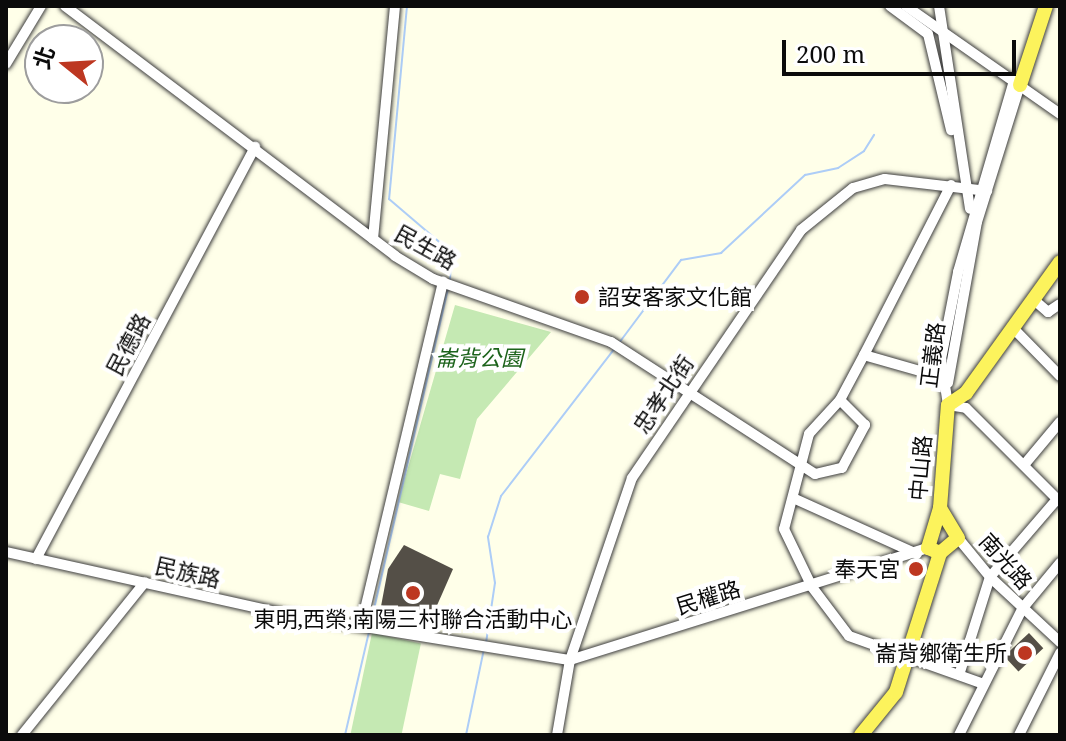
<!DOCTYPE html>
<html>
<head>
<meta charset="utf-8">
<style>
	body { margin:0 }
	#map { position:relative; width:1066px; height:741px; overflow:hidden; background:#ffffe9; font-family:"Noto Serif","Noto Sans TC",serif }
	div>[style] { position:absolute }
	[style*='--x'] { left:calc(var(--x)*1px); top:calc(var(--y)*1px); width:calc(var(--w)*1px); rotate:calc(var(--a)*1deg) }
	.green>* { inset:0; background:#c5e9b3; transform-origin:0 0 }
	.stream>* { height:2px; margin:-1px; padding:0 1px; transform-origin:1px; border-radius:1px; background:#adcdf7 }
	.building>* { inset:0; background:#544f47; transform-origin:0 0 }
	.roads { filter:drop-shadow(0 0 2px #3e3e3e) drop-shadow(0 0 2px #3e3e3e) }
	.minor>* { height:10px; margin:-5px; padding:0 5px; transform-origin:5px; border-radius:5px; background:#fff }
	.major>* { height:14px; margin:-7px; padding:0 7px; transform-origin:7px; border-radius:7px; background:#fcf35c }
	.dots>* { width:22px; height:22px; translate:-50% -50%; box-sizing:border-box; border:4px solid #fff; border-radius:50% }
	span { translate:-50% -50%; white-space:nowrap; text-align:center; line-height:1.15; -webkit-text-stroke:8px #fff; paint-order:stroke }
	.street-label { font-size:22px; color:#0b0b0b }
	.poi-label { font-size:22px; color:#0b0b0b }
	.left { translate:0 -50%; text-align:left }
	.right { translate:-100% -50%; text-align:right }
	.park-label { font-size:22px; color:#1c631b; font-style:italic }
	.frame { position:absolute; inset:0; border:8px solid #0b0b0b; pointer-events:none }
	.north { position:absolute; left:24px; top:24px; width:80px; height:80px; box-sizing:border-box; background:#fff; border:2px solid #9d9d9d; border-radius:50%; rotate:288deg; font-size:22px; font-weight:700; line-height:32px; text-align:center; color:#0b0b0b }
	.north::after { content:''; display:block; margin:auto; width:28px; height:36px; background:#bd3721; clip-path:polygon(50% 0,100% 100%,50% 72%,0 100%) }
	.scale { position:absolute; left:782px; top:40px; width:234px; height:36px; box-sizing:border-box; border:4px solid #0b0b0b; border-top:0; padding-left:10px; font-size:24px; line-height:28px; white-space:nowrap; color:#0b0b0b; -webkit-text-stroke:6px #fff; paint-order:stroke }
</style>
</head>
<body>
<div id="map">
	<div class="green">
		<div style="clip-path:polygon(455px 305px,551px 332px,477px 419px,460px 479px,440px 474px,429px 511px,398px 502px)"></div>
		<div style="left:372px;top:633px;width:50px;height:104px;rotate:12deg"></div>
	</div>
	<div class="stream">
		<div style="--x:407;--y:6;--w:194;--a:95.3"></div>
		<div style="--x:389;--y:199;--w:82;--a:40.5"></div>
		<div style="--x:451;--y:252;--w:27;--a:92"></div>
		<div style="--x:619;--y:343;--w:104;--a:-53.2"></div>
		<div style="--x:681;--y:260;--w:41;--a:-9.9"></div>
		<div style="--x:721;--y:253;--w:115;--a:-42.9"></div>
		<div style="--x:805;--y:175;--w:34;--a:-12"></div>
		<div style="--x:838;--y:168;--w:31;--a:-33"></div>
		<div style="--x:864;--y:151;--w:19;--a:-58"></div>
		<div style="--x:371;--y:622;--w:342;--a:-77"></div>
		<div style="--x:486;--y:643;--w:61;--a:-81.5"></div>
		<div style="--x:495;--y:583;--w:47;--a:-98.7"></div>
		<div style="--x:488;--y:537;--w:43;--a:-72.4"></div>
		<div style="--x:501;--y:496;--w:187;--a:-52.4"></div>
		<div style="--x:345;--y:735;--w:106;--a:-76.9"></div>
		<div style="--x:466;--y:735;--w:88;--a:-78.2"></div>
	</div>
	<div class="building">
		<div style="clip-path:polygon(404px 545px,453px 569px,428px 626px,379px 617px,388px 569px)"></div>
		<div style="left:1029px;top:633px;width:21px;height:34px;rotate:47deg"></div>
	</div>
	<div class="roads">
		<div class="minor">
			<div style="--x:65;--y:6;--w:414;--a:37.1"></div>
			<div style="--x:395;--y:256;--w:44;--a:31.2"></div>
			<div style="--x:433;--y:279;--w:189;--a:19.5"></div>
			<div style="--x:611;--y:342;--w:243;--a:32.9"></div>
			<div style="--x:815;--y:474;--w:28;--a:-13"></div>
			<div style="--x:842;--y:468;--w:49;--a:-61.9"></div>
			<div style="--x:865;--y:425;--w:35;--a:-135"></div>
			<div style="--x:890;--y:6;--w:47;--a:36.4"></div>
			<div style="--x:928;--y:34;--w:99;--a:76.5"></div>
			<div style="--x:906;--y:6;--w:188;--a:35"></div>
			<div style="--x:939;--y:6;--w:205;--a:81.3"></div>
			<div style="--x:6;--y:64;--w:68;--a:-58.9"></div>
			<div style="--x:373;--y:239;--w:234;--a:-84.6"></div>
			<div style="--x:1033;--y:299;--w:20;--a:41"></div>
			<div style="--x:1048;--y:312;--w:14;--a:-34"></div>
			<div style="--x:1012;--y:327;--w:69;--a:45.6"></div>
			<div style="--x:864;--y:355;--w:191;--a:-62.9"></div>
			<div style="--x:948;--y:379;--w:87;--a:-164.1"></div>
			<div style="--x:864;--y:355;--w:51;--a:118.1"></div>
			<div style="--x:840;--y:400;--w:46;--a:132.4"></div>
			<div style="--x:809;--y:434;--w:98;--a:104.7"></div>
			<div style="--x:784;--y:529;--w:64;--a:64.2"></div>
			<div style="--x:812;--y:587;--w:61;--a:52.9"></div>
			<div style="--x:849;--y:636;--w:143;--a:19.6"></div>
			<div style="--x:948;--y:383;--w:164;--a:-79.8"></div>
			<div style="--x:977;--y:222;--w:144;--a:-72.6"></div>
			<div style="--x:948;--y:405;--w:47;--a:-98.7"></div>
			<div style="--x:941;--y:359;--w:89;--a:-78.9"></div>
			<div style="--x:958;--y:272;--w:200;--a:-73.7"></div>
			<div style="--x:948;--y:405;--w:18;--a:9"></div>
			<div style="--x:966;--y:408;--w:133;--a:45"></div>
			<div style="--x:1024;--y:465;--w:56;--a:-50.1"></div>
			<div style="--x:793;--y:498;--w:136;--a:24.3"></div>
			<div style="--x:958;--y:538;--w:50;--a:50.6"></div>
			<div style="--x:990;--y:577;--w:96;--a:42.9"></div>
			<div style="--x:6;--y:552;--w:292;--a:12.5"></div>
			<div style="--x:291;--y:615;--w:283;--a:9.2"></div>
			<div style="--x:570;--y:660;--w:375;--a:-17.4"></div>
			<div style="--x:36;--y:559;--w:467;--a:-62"></div>
			<div style="--x:362;--y:622;--w:350;--a:-76.6"></div>
			<div style="--x:960;--y:672;--w:100;--a:-72.5"></div>
			<div style="--x:990;--y:577;--w:103;--a:-49.3"></div>
			<div style="--x:22;--y:735;--w:196;--a:-51.2"></div>
			<div style="--x:557;--y:735;--w:76;--a:-80.2"></div>
			<div style="--x:570;--y:660;--w:192;--a:-71.2"></div>
			<div style="--x:632;--y:478;--w:300;--a:-55.7"></div>
			<div style="--x:801;--y:230;--w:67;--a:-38.9"></div>
			<div style="--x:853;--y:188;--w:33;--a:-16"></div>
			<div style="--x:885;--y:179;--w:103;--a:6.7"></div>
			<div style="--x:959;--y:735;--w:141;--a:-63.4"></div>
			<div style="--x:1022;--y:609;--w:60;--a:-50.4"></div>
			<div style="--x:1019;--y:735;--w:92;--a:-63.4"></div>
		</div>
		<div class="major">
			<div style="--x:1020;--y:85;--w:83;--a:-71.8"></div>
			<div style="--x:940;--y:553;--w:13;--a:-157"></div>
			<div style="--x:928;--y:548;--w:42;--a:-73.3"></div>
			<div style="--x:940;--y:508;--w:103;--a:-85.6"></div>
			<div style="--x:948;--y:405;--w:22;--a:-34"></div>
			<div style="--x:966;--y:393;--w:161;--a:-54.3"></div>
			<div style="--x:940;--y:553;--w:23;--a:-40"></div>
			<div style="--x:958;--y:538;--w:35;--a:-121"></div>
			<div style="--x:861;--y:735;--w:55;--a:-50.9"></div>
			<div style="--x:896;--y:692;--w:146;--a:-72.4"></div>
		</div>
	</div>
	<div class="dots">
		<div style="left:582px;top:297px;background:#bd3721"></div>
		<div style="left:916px;top:569px;background:#bd3721"></div>
		<div style="left:413px;top:593px;background:#bd3721"></div>
		<div style="left:1025px;top:653px;background:#bd3721"></div>
	</div>
	<div class="street-label">
		<span style="left:426px;top:247px;rotate:29deg">民生路</span>
		<span style="left:128px;top:344px;rotate:-62deg">民德路</span>
		<span style="left:932px;top:355px;rotate:-83deg">正義路</span>
		<span style="left:663px;top:394px;rotate:-56deg">忠孝北街</span>
		<span style="left:920px;top:468px;rotate:-85deg">中山路</span>
		<span style="left:1006px;top:561px;rotate:48deg">南光路</span>
		<span style="left:188px;top:572px;rotate:13deg">民族路</span>
		<span style="left:708px;top:597px;rotate:-17deg">民權路</span>
	</div>
	<div class="poi-label">
		<span class="left" style="left:598px;top:297px">詔安客家文化館</span>
		<span class="right" style="left:900px;top:569px">奉天宮</span>
		<span style="left:413px;top:619px">東明,西榮,南陽三村聯合活動中心</span>
		<span class="right" style="left:1007px;top:653px">崙背鄉衛生所</span>
	</div>
	<div class="park-label">
		<span style="left:479px;top:358px">崙背公園</span>
	</div>
	<div class="frame"></div>
	<div class="north">北</div>
	<div class="scale">200 m</div>
</div>
</body>
</html>
